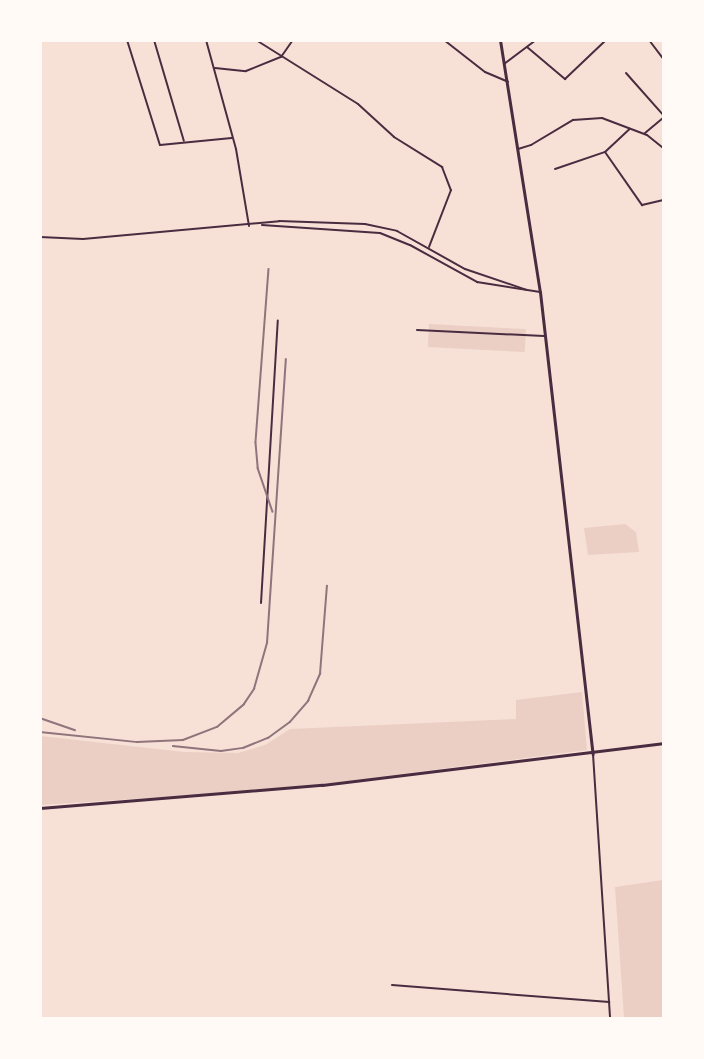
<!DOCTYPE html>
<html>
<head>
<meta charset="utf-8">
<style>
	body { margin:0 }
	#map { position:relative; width:704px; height:1059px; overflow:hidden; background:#f7e1d7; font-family:"PT Sans",sans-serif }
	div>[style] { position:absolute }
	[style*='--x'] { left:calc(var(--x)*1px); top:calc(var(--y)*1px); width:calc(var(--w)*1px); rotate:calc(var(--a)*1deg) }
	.green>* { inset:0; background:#ebcfc5; transform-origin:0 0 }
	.minor>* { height:2px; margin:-1px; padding:0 1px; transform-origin:1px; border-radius:1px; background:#4a2c40 }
	.tertiary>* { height:2px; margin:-1px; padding:0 1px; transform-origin:1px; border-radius:1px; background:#4a2c40 }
	.secondary>* { height:3px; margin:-1.5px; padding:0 1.5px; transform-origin:1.5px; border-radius:1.5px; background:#4a2c40 }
	.rail>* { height:1.5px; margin:-0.75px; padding:0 0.75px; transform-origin:0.75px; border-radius:0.75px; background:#8f747c }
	span { translate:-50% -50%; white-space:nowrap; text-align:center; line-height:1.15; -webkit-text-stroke:4.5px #fffaf5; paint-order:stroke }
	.frame { position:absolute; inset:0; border:42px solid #fffaf5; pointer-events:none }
</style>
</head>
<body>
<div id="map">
	<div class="green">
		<div style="left:429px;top:324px;width:97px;height:23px;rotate:3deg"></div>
		<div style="clip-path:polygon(625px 524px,636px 532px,639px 552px,588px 555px,584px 528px)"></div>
		<div style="clip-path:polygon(582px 692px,587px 750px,285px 789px,41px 805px,41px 736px,184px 752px,238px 753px,265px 745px,290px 729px,516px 719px,516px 700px)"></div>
		<div style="clip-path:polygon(663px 880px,663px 1018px,624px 1018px,615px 887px)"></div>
	</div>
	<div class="minor">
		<div style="--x:127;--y:40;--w:110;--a:72.6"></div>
		<div style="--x:160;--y:145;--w:72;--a:-5.6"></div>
		<div style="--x:154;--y:40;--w:105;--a:73.5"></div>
		<div style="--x:206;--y:40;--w:113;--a:74.6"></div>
		<div style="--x:236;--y:149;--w:78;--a:80.4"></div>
		<div style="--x:256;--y:40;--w:120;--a:32.1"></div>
		<div style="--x:358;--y:104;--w:49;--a:42.5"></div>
		<div style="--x:394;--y:137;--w:57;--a:32"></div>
		<div style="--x:442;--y:167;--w:25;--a:69"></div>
		<div style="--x:451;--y:190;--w:61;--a:111.1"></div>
		<div style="--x:444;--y:40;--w:52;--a:38"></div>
		<div style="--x:485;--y:72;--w:25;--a:23"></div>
		<div style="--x:649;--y:40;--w:25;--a:53"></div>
		<div style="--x:527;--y:47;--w:50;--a:40.1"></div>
		<div style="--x:565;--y:79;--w:57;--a:-43.6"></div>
		<div style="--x:281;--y:57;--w:21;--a:-55"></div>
		<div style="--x:504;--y:64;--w:40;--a:-37"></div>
		<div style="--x:215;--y:68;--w:31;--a:6"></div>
		<div style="--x:246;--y:71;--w:38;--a:-22"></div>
		<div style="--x:626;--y:73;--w:57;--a:48.5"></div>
		<div style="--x:645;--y:133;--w:25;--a:-40"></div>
		<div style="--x:518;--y:149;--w:14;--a:-17"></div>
		<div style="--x:531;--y:145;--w:49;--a:-30.8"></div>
		<div style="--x:573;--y:120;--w:29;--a:-4"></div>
		<div style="--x:602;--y:118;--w:48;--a:20.7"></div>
		<div style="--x:647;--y:135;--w:22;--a:39"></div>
		<div style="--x:605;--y:152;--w:65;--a:55.1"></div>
		<div style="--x:642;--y:205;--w:23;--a:-13"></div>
		<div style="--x:555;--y:169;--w:53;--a:-18.8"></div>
		<div style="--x:605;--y:152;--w:34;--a:-43"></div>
		<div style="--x:262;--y:225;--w:118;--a:3.9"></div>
		<div style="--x:380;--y:233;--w:32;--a:22"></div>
		<div style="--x:410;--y:245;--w:77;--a:28.9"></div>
		<div style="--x:477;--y:282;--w:64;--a:9"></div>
		<div style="--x:40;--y:237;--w:43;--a:2.7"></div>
		<div style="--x:83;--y:239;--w:197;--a:-5.2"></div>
		<div style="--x:279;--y:221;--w:86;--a:2"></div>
		<div style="--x:365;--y:224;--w:33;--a:12"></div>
		<div style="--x:397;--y:231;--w:78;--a:29.2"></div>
		<div style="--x:465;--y:269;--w:65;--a:18.7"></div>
		<div style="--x:417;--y:330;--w:127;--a:2.7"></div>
		<div style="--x:261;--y:603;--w:283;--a:-86.6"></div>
		<div style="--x:392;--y:985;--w:218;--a:4.5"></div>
	</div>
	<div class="tertiary">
		<div style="--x:593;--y:754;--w:265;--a:86.3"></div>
	</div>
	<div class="secondary">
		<div style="--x:500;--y:40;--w:255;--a:81"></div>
		<div style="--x:540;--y:292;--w:465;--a:83.5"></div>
		<div style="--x:40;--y:808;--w:283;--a:-4.7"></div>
		<div style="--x:322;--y:785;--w:345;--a:-7"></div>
	</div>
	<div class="rail">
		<div style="--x:269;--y:269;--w:174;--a:94.3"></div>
		<div style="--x:256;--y:443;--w:25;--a:85"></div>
		<div style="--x:258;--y:468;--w:46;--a:71.2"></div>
		<div style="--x:40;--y:718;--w:37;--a:19"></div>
		<div style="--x:40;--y:732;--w:98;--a:5.9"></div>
		<div style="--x:137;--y:742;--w:46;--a:-2.5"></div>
		<div style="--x:183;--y:740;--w:36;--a:-21"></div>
		<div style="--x:217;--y:727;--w:35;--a:-40"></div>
		<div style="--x:244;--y:704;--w:18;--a:-56"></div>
		<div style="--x:254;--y:689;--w:48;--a:-74.2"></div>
		<div style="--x:267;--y:643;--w:284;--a:-86.2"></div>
		<div style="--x:173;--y:746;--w:48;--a:5.9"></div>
		<div style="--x:221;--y:751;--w:22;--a:-8"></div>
		<div style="--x:243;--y:748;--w:27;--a:-22"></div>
		<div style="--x:268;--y:738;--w:27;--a:-36"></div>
		<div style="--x:290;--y:722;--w:28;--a:-49"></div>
		<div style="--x:308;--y:701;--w:30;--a:-66"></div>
		<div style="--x:320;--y:674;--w:88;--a:-85.5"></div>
	</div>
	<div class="frame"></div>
</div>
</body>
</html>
